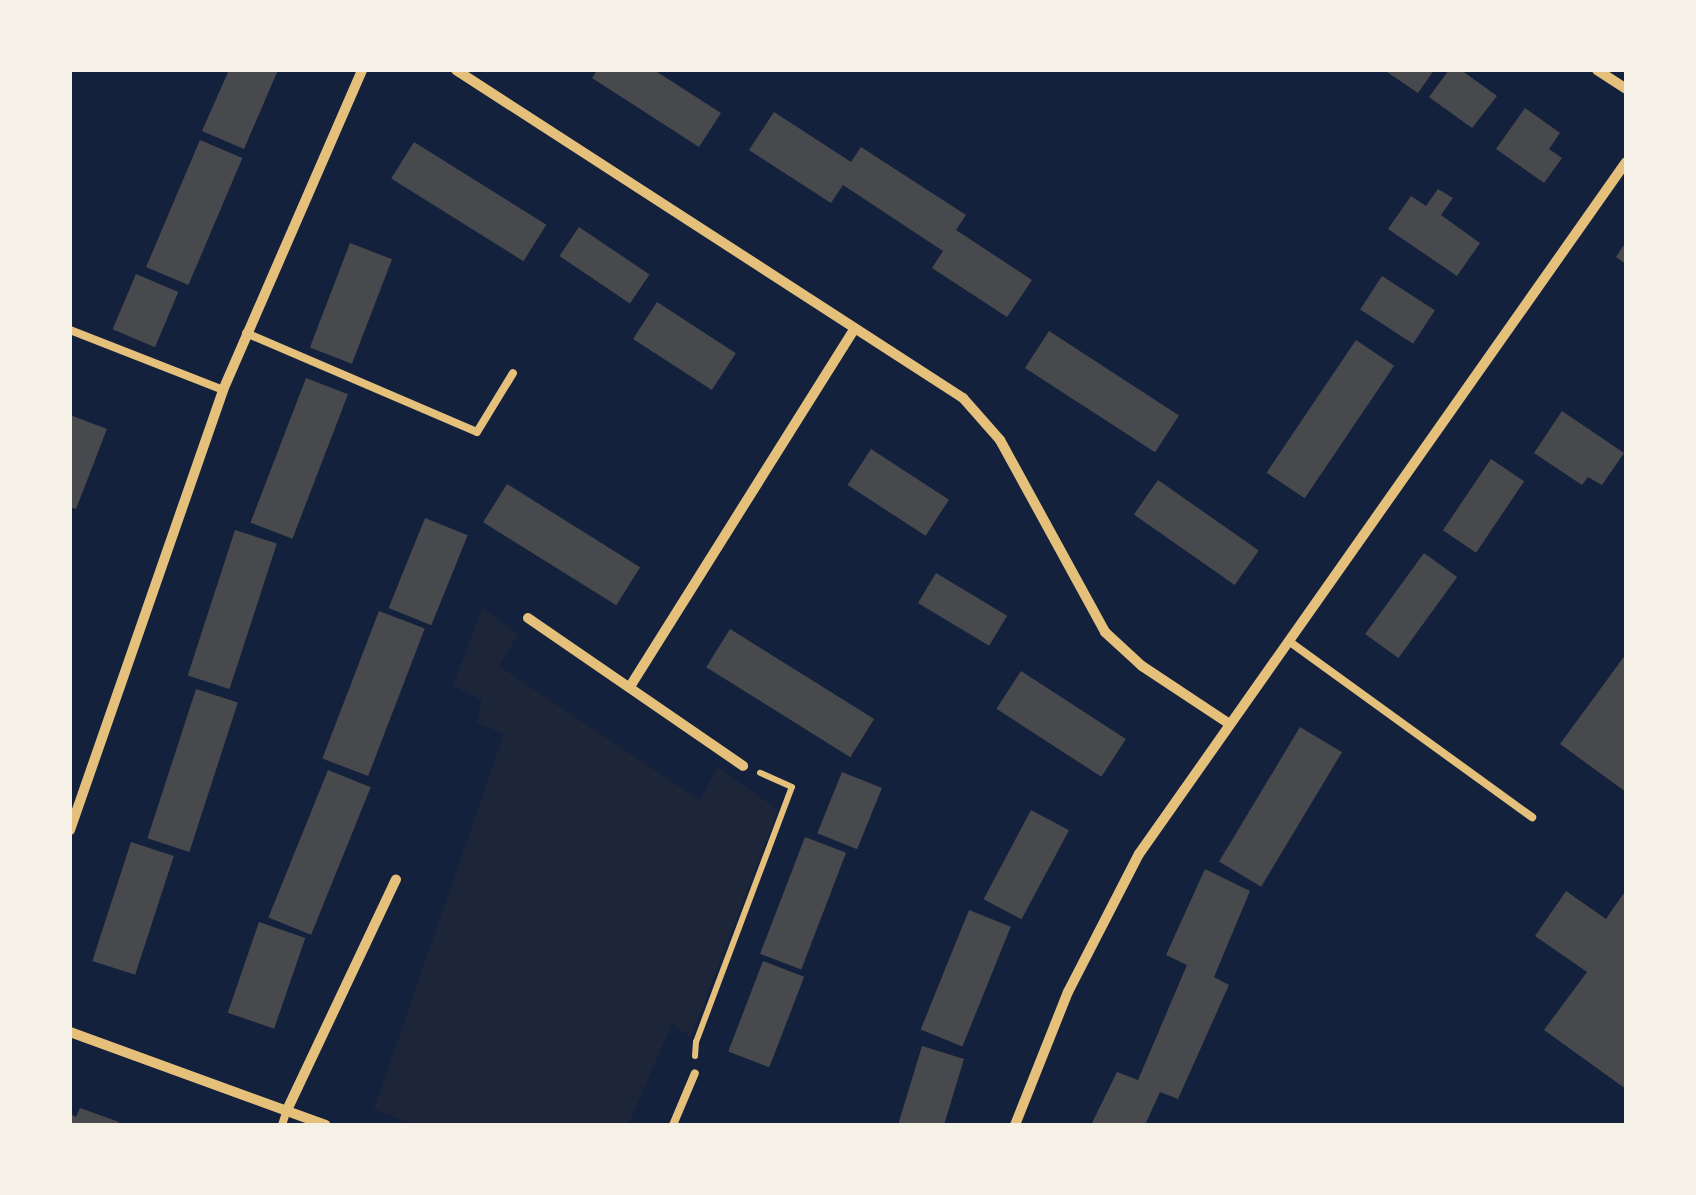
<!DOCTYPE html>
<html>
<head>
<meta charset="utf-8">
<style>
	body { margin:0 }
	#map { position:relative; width:1696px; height:1195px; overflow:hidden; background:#14213d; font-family:"Titillium Web",sans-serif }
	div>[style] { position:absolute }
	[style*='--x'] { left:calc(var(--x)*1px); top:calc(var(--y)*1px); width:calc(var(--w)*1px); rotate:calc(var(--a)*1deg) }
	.green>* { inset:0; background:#1d2539 }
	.building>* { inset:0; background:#48494c; transform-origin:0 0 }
	.path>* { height:6px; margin:-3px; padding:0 3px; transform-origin:3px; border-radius:3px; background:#e5c07b }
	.service>* { height:8px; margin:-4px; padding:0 4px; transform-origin:4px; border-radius:4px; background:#e5c07b }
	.minor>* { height:10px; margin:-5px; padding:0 5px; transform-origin:5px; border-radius:5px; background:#e5c07b }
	span { translate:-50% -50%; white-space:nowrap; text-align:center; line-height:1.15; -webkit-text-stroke:10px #f6f1e7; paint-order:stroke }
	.frame { position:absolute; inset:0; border:72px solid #f6f1e7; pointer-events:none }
</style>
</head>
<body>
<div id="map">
	<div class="green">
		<div style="clip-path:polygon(482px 608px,518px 634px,499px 666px,700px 800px,718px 767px,778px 810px,691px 1037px,672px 1024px,628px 1125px,415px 1125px,374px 1109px,504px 734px,477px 723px,482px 700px,453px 686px)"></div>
	</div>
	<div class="building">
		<div style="clip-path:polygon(229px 70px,278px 70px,244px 149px,202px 131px)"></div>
		<div style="clip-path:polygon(597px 70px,654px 70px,721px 113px,699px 147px,592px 78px)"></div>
		<div style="clip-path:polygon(1384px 70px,1434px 70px,1418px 93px)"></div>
		<div style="clip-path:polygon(1449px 70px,1461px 70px,1497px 96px,1472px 128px,1429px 97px)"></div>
		<div style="clip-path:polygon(1525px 108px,1560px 133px,1549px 149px,1562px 158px,1544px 183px,1496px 149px)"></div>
		<div style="clip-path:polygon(774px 112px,851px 162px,861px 147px,966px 215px,956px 230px,1032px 280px,1007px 317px,932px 268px,943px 251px,843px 185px,831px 203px,749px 150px)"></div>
		<div style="left:200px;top:140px;width:46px;height:138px;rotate:23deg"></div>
		<div style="left:414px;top:142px;width:156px;height:43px;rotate:32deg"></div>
		<div style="clip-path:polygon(1438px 189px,1453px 198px,1441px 215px,1480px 243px,1457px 276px,1388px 229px,1411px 196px,1426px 206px)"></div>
		<div style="left:579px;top:227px;width:85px;height:35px;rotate:34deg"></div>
		<div style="clip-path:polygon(1626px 242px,1626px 264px,1616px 257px)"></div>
		<div style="left:350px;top:243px;width:45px;height:112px;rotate:21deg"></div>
		<div style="left:136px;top:274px;width:46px;height:60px;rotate:23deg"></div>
		<div style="left:1382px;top:276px;width:63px;height:40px;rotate:33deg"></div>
		<div style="left:657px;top:302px;width:94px;height:44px;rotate:33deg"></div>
		<div style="left:1049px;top:331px;width:155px;height:44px;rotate:33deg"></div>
		<div style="left:1356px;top:340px;width:46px;height:160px;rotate:34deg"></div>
		<div style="left:306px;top:378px;width:45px;height:155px;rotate:21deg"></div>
		<div style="clip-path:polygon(1562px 411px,1624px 453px,1602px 485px,1588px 477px,1582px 485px,1534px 453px)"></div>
		<div style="clip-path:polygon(70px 415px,107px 429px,76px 509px,70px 507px)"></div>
		<div style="left:871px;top:449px;width:93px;height:43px;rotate:33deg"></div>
		<div style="left:1491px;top:459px;width:40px;height:86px;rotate:34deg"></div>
		<div style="left:1158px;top:480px;width:123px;height:42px;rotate:35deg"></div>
		<div style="left:507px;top:484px;width:157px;height:45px;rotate:32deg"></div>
		<div style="left:425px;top:518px;width:46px;height:97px;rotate:22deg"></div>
		<div style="left:235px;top:530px;width:44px;height:153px;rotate:18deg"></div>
		<div style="left:1424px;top:553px;width:41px;height:100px;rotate:36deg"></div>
		<div style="left:936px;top:573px;width:83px;height:35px;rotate:31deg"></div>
		<div style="left:379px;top:611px;width:49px;height:158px;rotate:21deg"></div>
		<div style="left:730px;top:629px;width:170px;height:45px;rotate:32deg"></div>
		<div style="clip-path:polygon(1626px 654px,1626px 792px,1560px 744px)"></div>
		<div style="left:1021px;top:671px;width:125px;height:45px;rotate:33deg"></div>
		<div style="left:196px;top:689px;width:44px;height:157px;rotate:18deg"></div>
		<div style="left:1300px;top:727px;width:49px;height:157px;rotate:31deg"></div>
		<div style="left:328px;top:770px;width:46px;height:159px;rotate:22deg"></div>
		<div style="left:842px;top:772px;width:43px;height:66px;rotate:22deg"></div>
		<div style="left:1031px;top:810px;width:43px;height:101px;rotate:28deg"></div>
		<div style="left:805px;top:837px;width:44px;height:125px;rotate:21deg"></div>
		<div style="left:131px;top:842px;width:45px;height:125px;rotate:18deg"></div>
		<div style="clip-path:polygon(1205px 869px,1250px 891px,1214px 977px,1229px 985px,1178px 1099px,1160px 1092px,1145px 1125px,1091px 1125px,1117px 1072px,1138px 1080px,1187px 965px,1166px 955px)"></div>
		<div style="clip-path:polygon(1626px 890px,1626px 1089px,1544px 1030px,1587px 972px,1535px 936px,1566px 891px,1606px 919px)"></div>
		<div style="left:969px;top:910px;width:45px;height:129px;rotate:22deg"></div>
		<div style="left:259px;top:922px;width:49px;height:96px;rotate:19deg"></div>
		<div style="left:763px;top:961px;width:44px;height:97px;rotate:21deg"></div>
		<div style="clip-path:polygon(922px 1046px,964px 1059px,944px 1125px,898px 1125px)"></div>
		<div style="clip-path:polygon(80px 1108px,119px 1122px,118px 1125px,70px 1125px,70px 1114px,76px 1117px)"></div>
	</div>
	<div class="path">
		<div style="--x:695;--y:1056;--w:14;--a:-86"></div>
		<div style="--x:696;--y:1042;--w:272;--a:-69.4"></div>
		<div style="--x:792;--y:787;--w:35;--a:-156"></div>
	</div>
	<div class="service">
		<div style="--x:70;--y:330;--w:164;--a:21.4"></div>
		<div style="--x:246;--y:333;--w:251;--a:23.2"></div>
		<div style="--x:477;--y:432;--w:69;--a:-58.6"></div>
		<div style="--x:1290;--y:642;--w:299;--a:35.9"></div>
		<div style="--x:282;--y:1125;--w:16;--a:-72"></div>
		<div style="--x:673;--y:1125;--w:56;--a:-67.1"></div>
	</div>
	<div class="minor">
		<div style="--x:456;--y:70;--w:604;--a:32.9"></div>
		<div style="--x:963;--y:398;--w:56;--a:48.6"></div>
		<div style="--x:1000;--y:440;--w:219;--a:61.3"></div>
		<div style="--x:1105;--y:632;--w:50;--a:42.6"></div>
		<div style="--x:1142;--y:666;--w:103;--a:33.5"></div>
		<div style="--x:1597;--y:70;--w:35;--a:33"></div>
		<div style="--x:528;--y:618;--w:261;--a:34.5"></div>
		<div style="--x:631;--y:685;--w:419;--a:-57.9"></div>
		<div style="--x:70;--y:830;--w:466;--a:-70.8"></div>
		<div style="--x:223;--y:390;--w:349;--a:-66.5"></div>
		<div style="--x:70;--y:1032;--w:272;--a:20"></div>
		<div style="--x:287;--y:1110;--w:255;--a:-64.7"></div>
		<div style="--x:1015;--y:1125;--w:143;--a:-68.3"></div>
		<div style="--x:1068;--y:992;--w:155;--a:-62.8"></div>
		<div style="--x:1139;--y:854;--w:846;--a:-54.86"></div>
	</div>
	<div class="frame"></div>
</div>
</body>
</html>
